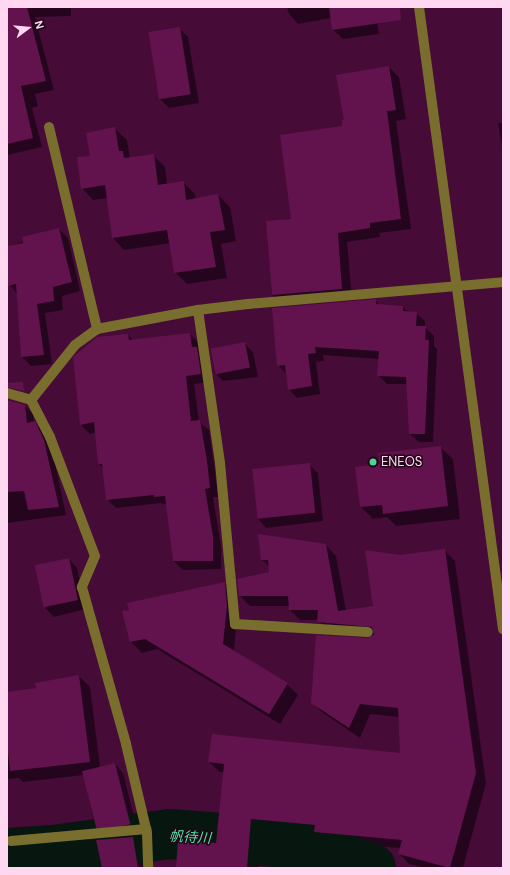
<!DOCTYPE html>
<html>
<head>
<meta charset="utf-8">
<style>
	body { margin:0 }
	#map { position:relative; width:510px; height:875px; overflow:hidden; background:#470b38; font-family:"DM Sans","Noto Sans JP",sans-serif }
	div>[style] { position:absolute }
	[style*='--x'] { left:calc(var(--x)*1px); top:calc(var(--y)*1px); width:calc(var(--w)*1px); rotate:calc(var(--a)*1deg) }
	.shadow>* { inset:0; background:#0007 }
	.river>* { height:50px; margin:-25px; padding:0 25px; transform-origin:25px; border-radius:25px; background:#07160f }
	.building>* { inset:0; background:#62134e; transform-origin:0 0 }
	.minor>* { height:10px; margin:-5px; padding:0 5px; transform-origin:5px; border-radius:5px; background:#796e2e }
	.dots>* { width:11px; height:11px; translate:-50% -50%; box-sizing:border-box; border:2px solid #1f0718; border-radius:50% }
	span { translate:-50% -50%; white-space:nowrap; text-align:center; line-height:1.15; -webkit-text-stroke:3px #1f0718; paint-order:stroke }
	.poi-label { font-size:13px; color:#fed8f0 }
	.left { translate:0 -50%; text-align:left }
	.water-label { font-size:14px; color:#4fe7a4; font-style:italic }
	.frame { position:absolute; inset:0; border:8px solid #fed8f0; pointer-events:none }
	.north { position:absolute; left:8px; top:8px; width:40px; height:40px; -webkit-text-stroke:3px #1f0718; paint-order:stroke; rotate:74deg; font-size:11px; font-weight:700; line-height:16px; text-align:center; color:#fed8f0 }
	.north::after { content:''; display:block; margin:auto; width:14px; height:18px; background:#fed8f0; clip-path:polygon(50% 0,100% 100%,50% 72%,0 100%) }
</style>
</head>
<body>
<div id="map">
	<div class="shadow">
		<div style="clip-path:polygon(7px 7px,71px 7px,71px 16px,35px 17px,54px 90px,35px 94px,38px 106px,32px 108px,42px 147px,7px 155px)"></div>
		<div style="clip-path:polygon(287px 7px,375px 7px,379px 34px,343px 39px,333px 30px,331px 18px,298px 24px,289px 14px)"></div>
		<div style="clip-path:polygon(179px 28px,188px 37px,199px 103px,169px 108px,160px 99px)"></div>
		<div style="clip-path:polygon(389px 67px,399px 77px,406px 119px,396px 121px,411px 229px,379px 233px,380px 237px,347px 242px,352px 299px,282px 305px,272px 295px,267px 222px,292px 219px,344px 127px)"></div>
		<div style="clip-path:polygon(498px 123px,503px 123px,503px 152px)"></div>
		<div style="clip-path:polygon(115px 129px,127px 140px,130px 158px,153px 155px,165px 167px,167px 184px,183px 182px,195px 194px,196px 199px,218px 195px,230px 207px,236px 241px,221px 244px,227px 278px,187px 284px,175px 272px,171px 243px,124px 250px,113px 238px,108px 198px,93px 200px,82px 188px,91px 156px)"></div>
		<div style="clip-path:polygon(59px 229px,68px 238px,80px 291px,62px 296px,63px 310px,45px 313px,52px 364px,31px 366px,22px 357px,17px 294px,7px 281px,7px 247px)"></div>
		<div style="clip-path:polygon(376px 301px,380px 305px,403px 307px,409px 312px,416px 313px,425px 321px,425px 327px,434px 336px,434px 346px,437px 349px,433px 442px,419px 442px,410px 434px,407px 384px,387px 384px,378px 375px,379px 359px,323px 355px,324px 361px,316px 362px,320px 394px,297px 398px,289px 389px,286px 374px,278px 365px)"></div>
		<div style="clip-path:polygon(190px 334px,199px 343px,209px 382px,194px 384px,199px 422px,209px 430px,215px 471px,218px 497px,213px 497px,221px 546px,221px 569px,183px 570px,174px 561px,167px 505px,161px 503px,116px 508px,107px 499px,104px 469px,99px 464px,96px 432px,90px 434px,81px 425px,74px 358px,128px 335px,133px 340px)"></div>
		<div style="clip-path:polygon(244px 343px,253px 352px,258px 377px,223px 381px,214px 372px)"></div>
		<div style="clip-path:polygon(7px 402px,25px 406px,33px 414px,34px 423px,43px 431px,52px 449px,66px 515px,7px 523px)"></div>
		<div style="clip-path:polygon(440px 447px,453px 459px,460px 519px,396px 526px,387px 517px,373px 519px,361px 507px,381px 465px)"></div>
		<div style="clip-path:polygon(309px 464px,318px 473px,323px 521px,266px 528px,258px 519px)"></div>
		<div style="clip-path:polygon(326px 545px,336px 556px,346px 611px,374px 607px,444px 550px,455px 561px,486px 783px,463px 868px,425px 868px,409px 864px,399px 853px,400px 848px,325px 842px,318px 834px,261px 829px,258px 868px,177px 868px,217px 844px,224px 772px,220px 772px,209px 762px,401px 754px,400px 717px,370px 714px,360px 738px,323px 713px,312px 702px,368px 639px,376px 635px,329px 632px,318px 620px,300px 620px,290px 610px,290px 606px,250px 606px,240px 596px,270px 573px,270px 567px,262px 560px)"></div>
		<div style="clip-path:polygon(69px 559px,77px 568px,86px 609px,54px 617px,45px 608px)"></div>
		<div style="clip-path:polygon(224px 583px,235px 594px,237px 617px,234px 651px,287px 684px,298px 695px,280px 724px,157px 649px,142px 653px,131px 642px)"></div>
		<div style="clip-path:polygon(79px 676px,90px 687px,100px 767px,115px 764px,123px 773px,138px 832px,103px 835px,95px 827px,84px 775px,23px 782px,19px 778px,7px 779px,7px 693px,37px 688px)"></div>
		<div style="clip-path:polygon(133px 838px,145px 850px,148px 868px,93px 868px,92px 854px,100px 854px)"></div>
	</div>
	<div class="river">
		<div style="--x:7;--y:853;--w:46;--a:-3.7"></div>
		<div style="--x:53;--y:850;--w:118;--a:-7.8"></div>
		<div style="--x:170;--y:834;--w:129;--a:4.4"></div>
		<div style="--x:299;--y:844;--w:76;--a:18.4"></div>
	</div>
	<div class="building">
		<div style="clip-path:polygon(7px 7px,27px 7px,46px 81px,21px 86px,33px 138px,7px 144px)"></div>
		<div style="clip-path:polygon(329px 7px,400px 7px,401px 20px,332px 30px)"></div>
		<div style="left:180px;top:27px;width:68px;height:32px;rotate:81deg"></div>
		<div style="clip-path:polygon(389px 66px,396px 110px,387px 111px,401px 219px,370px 223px,370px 228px,338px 233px,342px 289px,272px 295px,266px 221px,291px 219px,280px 135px,342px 126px,342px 120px,344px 120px,336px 75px)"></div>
		<div style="clip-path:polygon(115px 127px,119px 151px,123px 151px,124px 158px,154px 154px,158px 185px,184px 181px,186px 200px,218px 194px,225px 230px,210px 232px,216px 267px,174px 273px,167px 230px,112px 238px,105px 185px,81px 189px,77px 157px,90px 156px,86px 133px)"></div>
		<div style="clip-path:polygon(59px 228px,72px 282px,53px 287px,54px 301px,37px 304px,44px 355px,21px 357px,16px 284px,7px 286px,7px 246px,23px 243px,22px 237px)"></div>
		<div style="clip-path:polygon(376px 299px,376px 304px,403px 306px,403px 311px,417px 312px,416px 326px,426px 326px,425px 340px,429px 340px,425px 434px,409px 434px,406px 377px,377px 376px,379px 351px,315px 347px,316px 353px,308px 354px,312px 386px,288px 390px,285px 365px,277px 366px,272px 308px)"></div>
		<div style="clip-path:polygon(190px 333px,192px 347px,197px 347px,201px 374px,186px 376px,191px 421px,200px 420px,207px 461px,210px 488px,205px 489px,213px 536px,213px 561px,173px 561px,165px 496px,154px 497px,154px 495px,106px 500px,102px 464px,98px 464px,94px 422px,80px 425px,73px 357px,97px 337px,128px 334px,129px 340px)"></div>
		<div style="left:245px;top:342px;width:26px;height:35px;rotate:79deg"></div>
		<div style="clip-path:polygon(23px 382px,24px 391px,7px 387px,7px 383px)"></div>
		<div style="clip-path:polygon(7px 400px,25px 405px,27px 423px,35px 421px,44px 440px,59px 507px,28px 510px,24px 491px,7px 492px)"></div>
		<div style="clip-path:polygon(441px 446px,448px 506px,383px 514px,382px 505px,360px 507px,355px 467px,380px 464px,378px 453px)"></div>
		<div style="left:310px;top:463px;width:50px;height:58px;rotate:84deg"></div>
		<div style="clip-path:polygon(258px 534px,326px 544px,338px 611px,373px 606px,365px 550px,400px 555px,445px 549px,476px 773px,450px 868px,398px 854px,402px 840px,314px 832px,315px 825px,251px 819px,247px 868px,176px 868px,178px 840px,216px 843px,224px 764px,208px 762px,212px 734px,400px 753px,398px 708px,360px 704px,349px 728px,311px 703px,316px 635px,368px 638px,374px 635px,372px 627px,317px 622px,318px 610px,289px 610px,288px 596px,239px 596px,237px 579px,269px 572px,268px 560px,261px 560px)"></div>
		<div style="left:69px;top:558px;width:43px;height:35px;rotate:78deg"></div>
		<div style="clip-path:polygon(225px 582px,227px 606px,223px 644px,288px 683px,269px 714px,145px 639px,130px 642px,122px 611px,129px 610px,127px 603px)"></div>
		<div style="clip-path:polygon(79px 675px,90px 762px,10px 771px,7px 743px,7px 692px,36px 688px,35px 683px)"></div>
		<div style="left:115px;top:763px;width:63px;height:34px;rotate:76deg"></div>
		<div style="clip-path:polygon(133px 837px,138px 868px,102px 868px,96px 840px)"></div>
	</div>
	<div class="minor">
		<div style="--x:419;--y:7;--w:628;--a:82.31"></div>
		<div style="--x:49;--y:127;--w:208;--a:76.6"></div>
		<div style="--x:198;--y:310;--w:155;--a:81.8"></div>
		<div style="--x:220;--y:463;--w:162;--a:84.7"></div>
		<div style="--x:235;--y:624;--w:133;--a:3.4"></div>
		<div style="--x:7;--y:393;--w:25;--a:16"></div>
		<div style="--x:31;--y:400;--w:42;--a:62.8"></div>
		<div style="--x:50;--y:437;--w:127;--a:69.3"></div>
		<div style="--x:95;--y:556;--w:34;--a:113"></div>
		<div style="--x:82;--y:587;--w:163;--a:74.3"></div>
		<div style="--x:126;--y:744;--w:91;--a:76.7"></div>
		<div style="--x:147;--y:833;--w:35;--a:88"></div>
		<div style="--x:31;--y:400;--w:70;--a:-51.3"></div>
		<div style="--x:75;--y:345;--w:27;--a:-36"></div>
		<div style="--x:97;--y:329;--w:103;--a:-10.7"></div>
		<div style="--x:198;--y:310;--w:50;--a:-6.8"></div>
		<div style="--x:248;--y:304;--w:256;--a:-4.9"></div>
		<div style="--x:11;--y:841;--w:136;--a:-5.1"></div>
	</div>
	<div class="dots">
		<div style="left:373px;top:462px;background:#51d398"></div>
	</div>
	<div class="poi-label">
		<span class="left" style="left:381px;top:462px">ENEOS</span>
	</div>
	<div class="water-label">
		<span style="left:190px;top:837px;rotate:3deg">帆待川</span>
	</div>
	<div class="frame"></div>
	<div class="north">N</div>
</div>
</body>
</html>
